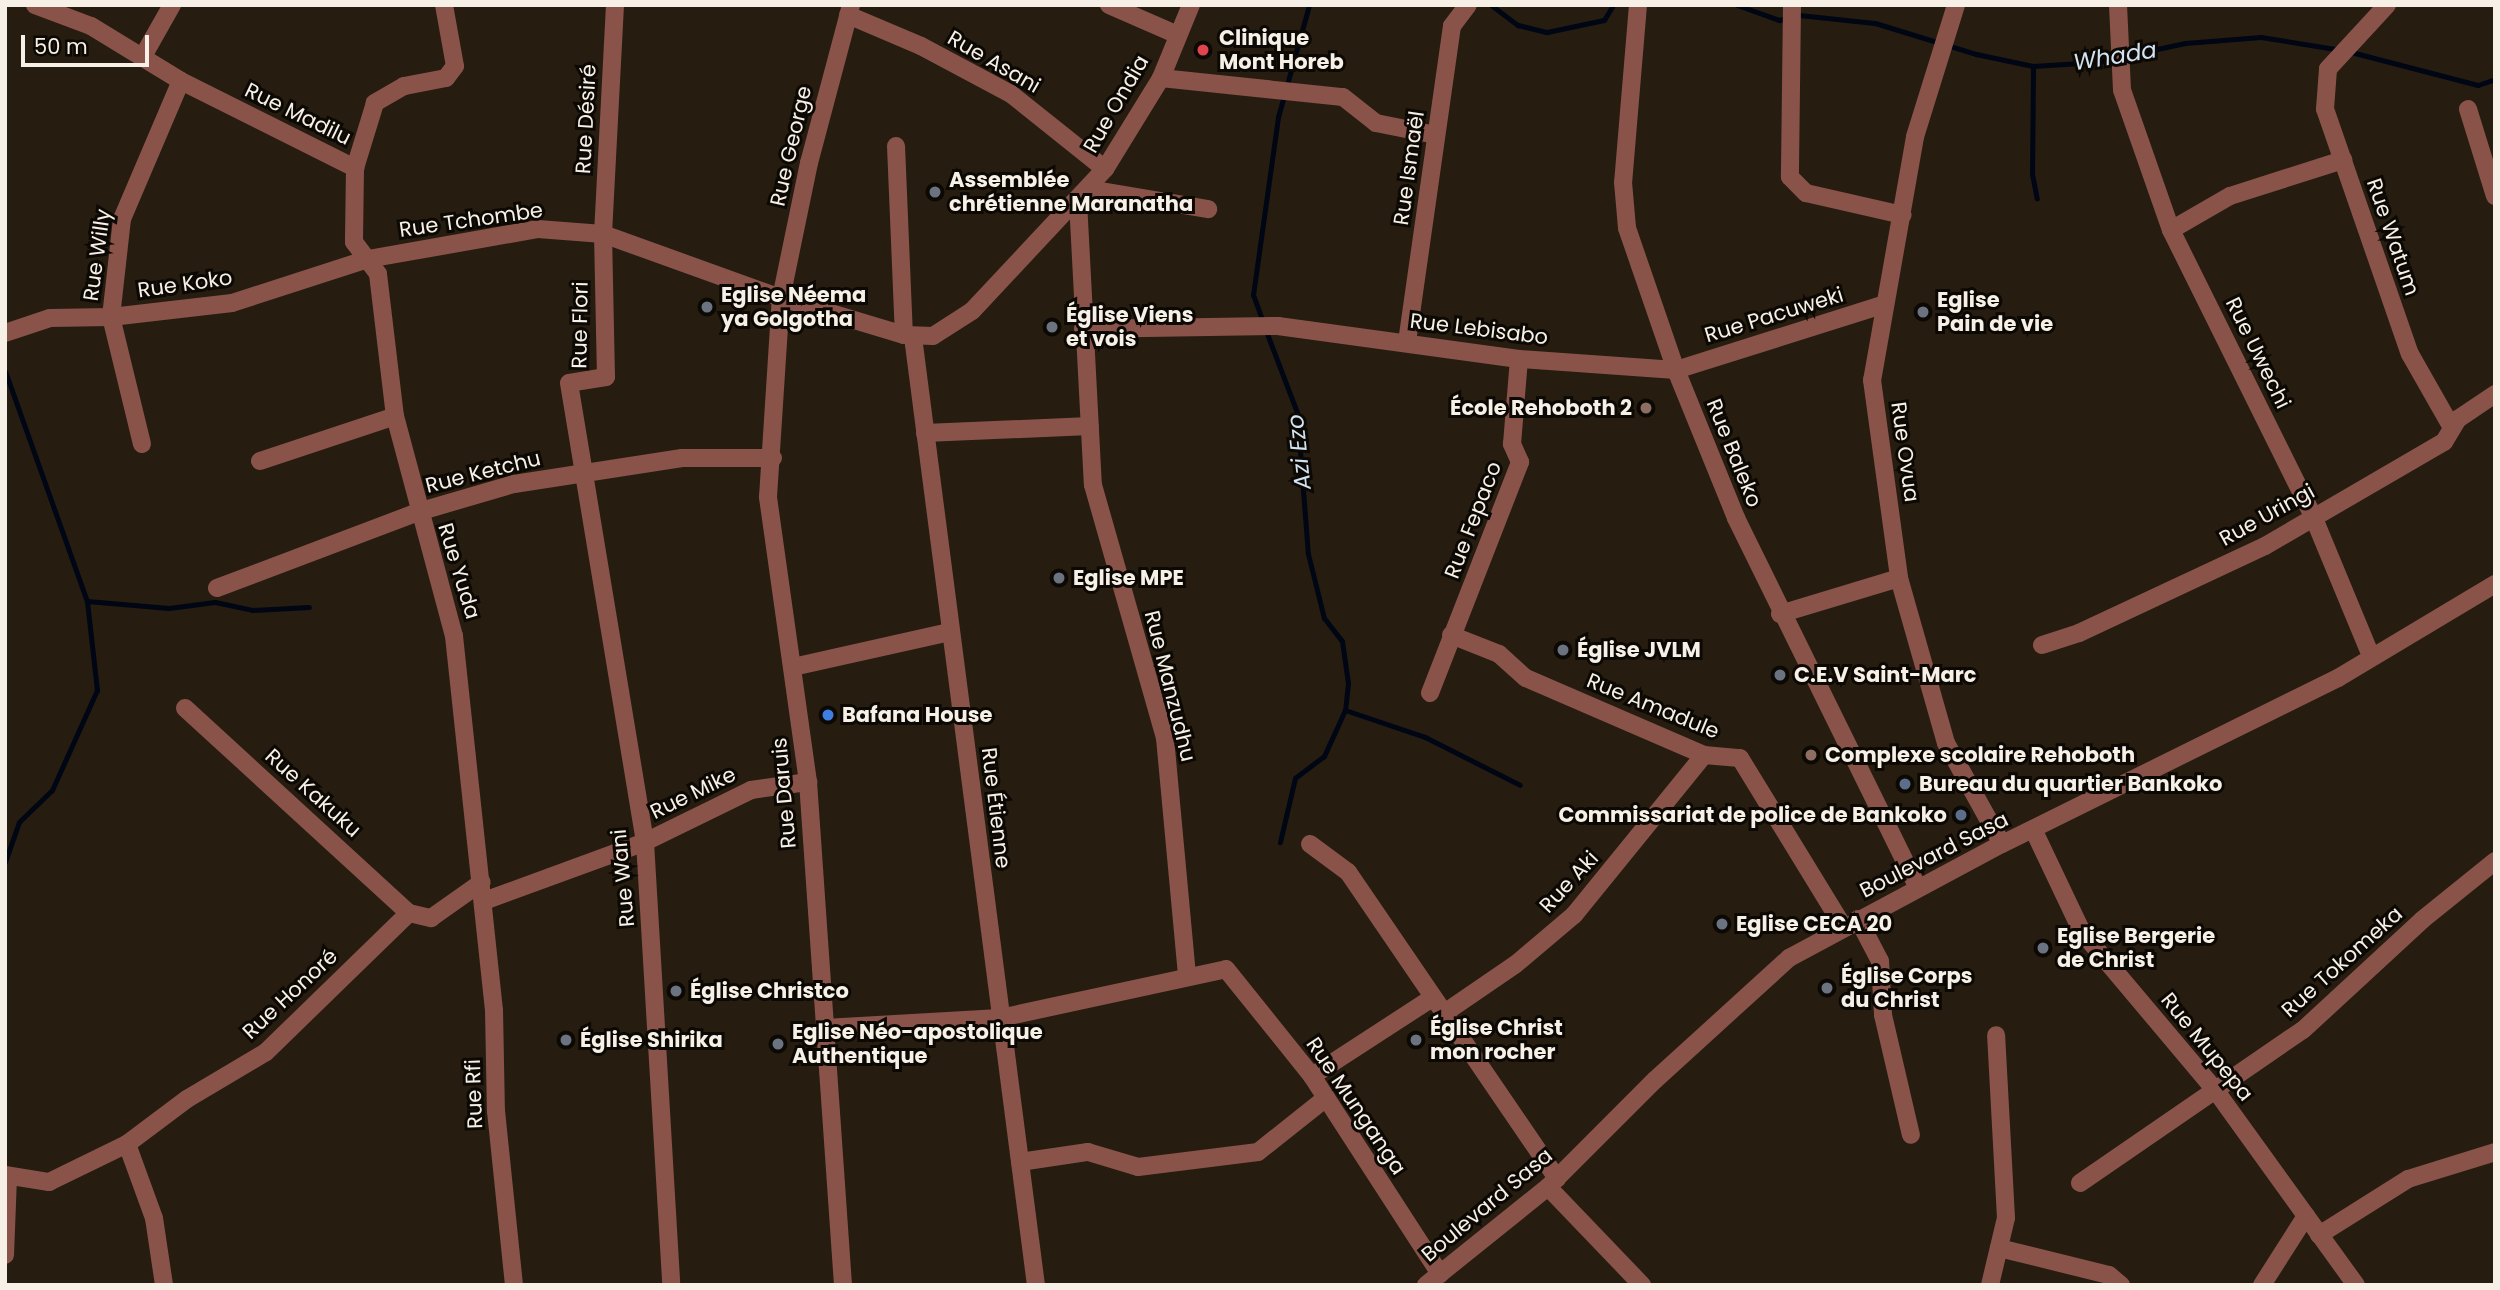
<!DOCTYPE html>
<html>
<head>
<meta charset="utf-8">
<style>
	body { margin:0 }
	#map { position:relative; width:2500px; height:1290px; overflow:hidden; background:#261d10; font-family:Poppins,sans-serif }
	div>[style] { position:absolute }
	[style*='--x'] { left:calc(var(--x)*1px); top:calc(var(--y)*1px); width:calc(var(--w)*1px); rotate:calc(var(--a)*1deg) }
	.stream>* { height:5px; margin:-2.5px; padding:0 2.5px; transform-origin:2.5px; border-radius:2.5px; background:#000614 }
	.minor>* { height:18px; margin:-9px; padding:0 9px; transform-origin:9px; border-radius:9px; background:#8a534a }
	.dots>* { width:19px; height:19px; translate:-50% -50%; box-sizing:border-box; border:4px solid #0c0804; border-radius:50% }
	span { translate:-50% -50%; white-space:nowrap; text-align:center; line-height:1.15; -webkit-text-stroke:6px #0c0804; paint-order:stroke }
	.poi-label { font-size:21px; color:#f6f0e7; font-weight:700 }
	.left { translate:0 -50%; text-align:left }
	.right { translate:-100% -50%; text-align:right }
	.street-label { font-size:21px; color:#f6f0e7 }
	.water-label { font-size:23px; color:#d2e3f2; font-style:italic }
	.frame { position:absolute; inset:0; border:7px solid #f6f0e7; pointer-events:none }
	.scale { position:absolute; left:21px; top:35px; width:128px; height:32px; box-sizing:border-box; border:4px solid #f6f0e7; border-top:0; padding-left:9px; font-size:21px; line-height:24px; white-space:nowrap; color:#f6f0e7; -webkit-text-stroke:5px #0c0804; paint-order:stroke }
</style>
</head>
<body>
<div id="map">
	<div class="stream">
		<div style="--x:1491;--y:5;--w:34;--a:37"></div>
		<div style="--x:1518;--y:25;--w:30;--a:14"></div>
		<div style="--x:1547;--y:32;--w:58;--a:-11.9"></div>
		<div style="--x:1604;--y:20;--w:17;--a:-59"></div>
		<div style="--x:1737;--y:5;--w:45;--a:19.7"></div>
		<div style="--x:1779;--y:20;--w:21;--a:-14"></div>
		<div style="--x:1799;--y:15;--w:76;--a:6"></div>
		<div style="--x:1875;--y:23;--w:106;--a:17.1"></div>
		<div style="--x:1976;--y:54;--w:58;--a:11.9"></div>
		<div style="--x:2033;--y:66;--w:64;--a:-3.6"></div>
		<div style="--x:2097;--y:62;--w:90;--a:-12.2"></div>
		<div style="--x:2185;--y:43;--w:76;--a:-4.5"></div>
		<div style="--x:2261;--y:37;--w:81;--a:9.2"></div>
		<div style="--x:2351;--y:52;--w:131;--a:14.6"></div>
		<div style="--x:2478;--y:85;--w:18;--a:-19"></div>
		<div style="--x:2033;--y:66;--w:108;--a:90.5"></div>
		<div style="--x:2032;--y:174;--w:25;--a:79"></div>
		<div style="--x:1263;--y:322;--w:29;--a:-110"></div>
		<div style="--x:1253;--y:295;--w:180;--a:-82"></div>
		<div style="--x:1278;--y:117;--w:116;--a:-74.5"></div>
		<div style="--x:1266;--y:331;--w:87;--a:69.1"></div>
		<div style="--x:1297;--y:412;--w:142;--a:85.6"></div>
		<div style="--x:1308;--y:554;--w:66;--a:76"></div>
		<div style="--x:1324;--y:618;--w:29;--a:52"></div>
		<div style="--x:1342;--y:641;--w:42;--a:81.9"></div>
		<div style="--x:1348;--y:683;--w:27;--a:96"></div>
		<div style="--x:1345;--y:710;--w:51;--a:114.5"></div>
		<div style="--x:1324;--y:756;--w:36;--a:143"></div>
		<div style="--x:1295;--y:778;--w:66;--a:103.2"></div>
		<div style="--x:5;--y:371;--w:244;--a:70.4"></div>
		<div style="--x:87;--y:601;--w:90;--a:83.6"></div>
		<div style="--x:97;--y:690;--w:110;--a:114.2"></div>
		<div style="--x:52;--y:790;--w:46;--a:135.9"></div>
		<div style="--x:19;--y:822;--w:42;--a:109.3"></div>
		<div style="--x:87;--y:601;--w:82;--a:4.9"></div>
		<div style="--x:169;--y:608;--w:46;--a:-7.4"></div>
		<div style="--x:215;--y:602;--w:38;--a:12"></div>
		<div style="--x:252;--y:610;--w:57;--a:-3"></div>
		<div style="--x:1345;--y:710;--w:84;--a:18.6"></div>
		<div style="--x:1425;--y:737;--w:106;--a:26.8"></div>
	</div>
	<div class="minor">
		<div style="--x:35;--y:5;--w:60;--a:20.6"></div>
		<div style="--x:91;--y:26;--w:105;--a:31.4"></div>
		<div style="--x:181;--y:81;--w:195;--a:26.6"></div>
		<div style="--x:444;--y:5;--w:62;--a:79.8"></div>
		<div style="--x:455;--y:66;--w:15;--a:127"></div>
		<div style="--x:446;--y:78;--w:43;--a:169.2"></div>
		<div style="--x:404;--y:86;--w:34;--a:150"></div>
		<div style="--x:375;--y:103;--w:68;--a:107.1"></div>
		<div style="--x:355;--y:168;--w:74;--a:90.8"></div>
		<div style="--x:354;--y:242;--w:40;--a:53"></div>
		<div style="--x:378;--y:274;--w:143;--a:83.2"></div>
		<div style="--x:395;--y:416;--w:228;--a:75"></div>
		<div style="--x:454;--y:636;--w:376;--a:83.9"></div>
		<div style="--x:494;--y:1010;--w:101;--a:88.9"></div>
		<div style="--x:496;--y:1111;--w:175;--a:84.1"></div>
		<div style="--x:615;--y:5;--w:229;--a:93"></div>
		<div style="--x:603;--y:234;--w:143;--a:88.8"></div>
		<div style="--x:606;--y:377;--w:37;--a:171"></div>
		<div style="--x:569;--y:383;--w:465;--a:80.6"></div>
		<div style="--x:645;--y:842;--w:444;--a:86.6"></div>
		<div style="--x:1109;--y:5;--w:75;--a:23.5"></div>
		<div style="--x:1638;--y:5;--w:178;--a:94.8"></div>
		<div style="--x:1623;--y:182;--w:46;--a:85"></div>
		<div style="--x:1627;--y:228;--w:150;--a:71"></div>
		<div style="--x:1676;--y:370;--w:160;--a:67.9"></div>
		<div style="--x:1736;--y:518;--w:412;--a:63.8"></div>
		<div style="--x:1792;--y:5;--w:172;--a:90.7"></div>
		<div style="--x:1790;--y:177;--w:23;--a:45"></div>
		<div style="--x:1806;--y:193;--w:99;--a:12.8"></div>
		<div style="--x:1956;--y:5;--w:138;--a:107.3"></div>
		<div style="--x:1915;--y:137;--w:247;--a:100"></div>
		<div style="--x:1872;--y:380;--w:200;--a:82.2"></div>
		<div style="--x:1899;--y:578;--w:172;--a:74.1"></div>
		<div style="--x:1946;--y:743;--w:115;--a:61"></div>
		<div style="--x:2118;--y:5;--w:85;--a:87.3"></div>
		<div style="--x:2122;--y:90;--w:148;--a:70.7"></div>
		<div style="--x:2171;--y:230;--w:319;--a:63.6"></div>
		<div style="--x:2313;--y:516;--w:152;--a:67.5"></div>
		<div style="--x:2387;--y:5;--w:87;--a:132.7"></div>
		<div style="--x:2328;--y:69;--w:40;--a:94.3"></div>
		<div style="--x:2325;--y:109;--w:259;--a:70.9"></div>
		<div style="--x:2410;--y:354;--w:85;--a:60.4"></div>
		<div style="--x:848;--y:15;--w:79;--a:23"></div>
		<div style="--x:921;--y:46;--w:102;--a:28.1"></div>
		<div style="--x:1011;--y:94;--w:120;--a:38.6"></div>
		<div style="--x:142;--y:58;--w:61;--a:-60.5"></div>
		<div style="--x:1161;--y:78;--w:183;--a:6"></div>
		<div style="--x:1343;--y:97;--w:42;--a:38.2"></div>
		<div style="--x:1376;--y:123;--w:61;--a:11.3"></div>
		<div style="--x:2468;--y:109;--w:91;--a:72.8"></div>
		<div style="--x:896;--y:146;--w:189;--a:87.6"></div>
		<div style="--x:1088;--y:189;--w:122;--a:9.5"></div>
		<div style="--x:1078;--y:201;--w:284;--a:87"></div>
		<div style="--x:1093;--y:485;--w:263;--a:74.1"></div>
		<div style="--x:1165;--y:738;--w:238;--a:84.7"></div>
		<div style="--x:2171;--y:230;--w:68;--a:-30"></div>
		<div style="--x:2230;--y:196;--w:119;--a:-17.7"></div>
		<div style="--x:1083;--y:329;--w:195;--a:-0.9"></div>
		<div style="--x:1278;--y:326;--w:243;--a:7.8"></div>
		<div style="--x:1519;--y:359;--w:157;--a:4"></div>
		<div style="--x:1676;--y:370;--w:219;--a:-17.5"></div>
		<div style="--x:5;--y:333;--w:47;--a:-18.4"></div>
		<div style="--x:50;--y:318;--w:61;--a:-0.9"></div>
		<div style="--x:111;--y:317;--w:122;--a:-6.6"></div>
		<div style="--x:232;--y:303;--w:143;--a:-17.9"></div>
		<div style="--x:368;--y:259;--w:173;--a:-10"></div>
		<div style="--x:538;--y:229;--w:65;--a:4.4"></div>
		<div style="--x:603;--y:234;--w:189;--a:19.8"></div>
		<div style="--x:781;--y:298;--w:128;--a:16.7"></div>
		<div style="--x:904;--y:335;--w:29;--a:2"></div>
		<div style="--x:933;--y:336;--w:46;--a:-32.7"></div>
		<div style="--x:972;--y:311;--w:195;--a:-46.9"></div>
		<div style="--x:1105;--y:169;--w:107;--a:-58.4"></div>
		<div style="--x:1161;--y:78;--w:79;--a:-67.7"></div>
		<div style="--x:913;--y:337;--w:956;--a:82.61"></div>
		<div style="--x:1407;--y:342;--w:319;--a:-81.9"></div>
		<div style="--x:1452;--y:26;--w:26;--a:-53"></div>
		<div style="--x:925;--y:433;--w:165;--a:-2.4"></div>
		<div style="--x:142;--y:444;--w:131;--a:-103.7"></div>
		<div style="--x:111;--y:317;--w:99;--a:-83.6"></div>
		<div style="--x:122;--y:219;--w:150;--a:-66.9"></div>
		<div style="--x:260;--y:461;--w:142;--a:-18.4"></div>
		<div style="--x:217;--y:588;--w:215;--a:-20.7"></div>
		<div style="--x:418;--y:512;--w:100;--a:-16.3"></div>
		<div style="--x:514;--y:484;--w:170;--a:-8.8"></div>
		<div style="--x:682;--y:458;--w:91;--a:0"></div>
		<div style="--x:1780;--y:614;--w:124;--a:-16.8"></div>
		<div style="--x:1451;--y:635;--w:52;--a:21.6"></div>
		<div style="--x:1499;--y:654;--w:36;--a:42"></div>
		<div style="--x:1526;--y:678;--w:194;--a:23.4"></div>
		<div style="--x:1704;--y:755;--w:36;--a:5"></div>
		<div style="--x:1740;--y:758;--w:199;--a:58.5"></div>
		<div style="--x:2042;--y:645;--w:39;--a:-18"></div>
		<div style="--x:2079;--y:633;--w:205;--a:-25.1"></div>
		<div style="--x:2265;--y:546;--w:207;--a:-30.2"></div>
		<div style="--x:2444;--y:442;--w:27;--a:-59"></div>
		<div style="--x:2458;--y:419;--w:45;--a:-34"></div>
		<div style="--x:793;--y:667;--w:161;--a:-12.6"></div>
		<div style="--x:1430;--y:693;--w:248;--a:-68.7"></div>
		<div style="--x:1520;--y:462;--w:20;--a:-114"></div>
		<div style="--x:1512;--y:444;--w:85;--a:-85.3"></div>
		<div style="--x:185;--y:708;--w:304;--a:42.5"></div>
		<div style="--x:2034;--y:831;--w:112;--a:64.6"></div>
		<div style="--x:2082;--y:932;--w:208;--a:49.9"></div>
		<div style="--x:2216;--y:1091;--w:239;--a:54.2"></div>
		<div style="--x:1310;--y:844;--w:47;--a:36.4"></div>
		<div style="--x:1348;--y:872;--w:371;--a:55.7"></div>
		<div style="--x:484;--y:901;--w:171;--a:-20.1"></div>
		<div style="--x:645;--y:842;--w:118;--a:-26.1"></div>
		<div style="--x:751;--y:790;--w:58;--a:-8"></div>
		<div style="--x:1858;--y:919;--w:47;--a:62.4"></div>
		<div style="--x:1880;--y:961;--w:54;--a:86.8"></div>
		<div style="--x:1883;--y:1015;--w:123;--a:76.9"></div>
		<div style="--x:1443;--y:1014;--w:88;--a:-34.4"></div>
		<div style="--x:1516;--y:964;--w:76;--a:-40.2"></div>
		<div style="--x:1574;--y:915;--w:206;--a:-50.9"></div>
		<div style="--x:825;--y:1028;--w:175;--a:-3.3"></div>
		<div style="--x:1000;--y:1018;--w:231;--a:-12.2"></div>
		<div style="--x:1226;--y:969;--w:137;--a:51.2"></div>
		<div style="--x:1312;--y:1076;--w:236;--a:57.1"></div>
		<div style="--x:1312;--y:1076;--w:143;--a:-33"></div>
		<div style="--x:127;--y:1144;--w:79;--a:70"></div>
		<div style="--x:154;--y:1218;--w:68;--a:81.5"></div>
		<div style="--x:1020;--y:1162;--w:69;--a:-8.4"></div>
		<div style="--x:1088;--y:1152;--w:52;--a:16.7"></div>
		<div style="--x:1138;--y:1167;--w:121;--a:-7.1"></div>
		<div style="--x:1258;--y:1152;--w:87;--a:-38.5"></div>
		<div style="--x:5;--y:1175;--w:45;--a:9"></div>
		<div style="--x:49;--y:1182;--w:87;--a:-26"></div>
		<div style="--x:127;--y:1144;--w:75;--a:-36.9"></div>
		<div style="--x:187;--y:1099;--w:92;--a:-30.7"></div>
		<div style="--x:266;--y:1052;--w:199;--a:-44.2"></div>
		<div style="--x:409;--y:913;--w:23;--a:13"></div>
		<div style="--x:431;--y:918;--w:62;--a:-35.2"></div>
		<div style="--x:2080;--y:1183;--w:270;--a:-34.5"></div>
		<div style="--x:2303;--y:1030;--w:162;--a:-42.7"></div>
		<div style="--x:2422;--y:920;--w:94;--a:-38.9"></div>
		<div style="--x:1548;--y:1187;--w:136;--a:46.2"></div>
		<div style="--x:2319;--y:1235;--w:105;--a:-32.2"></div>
		<div style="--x:2408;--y:1179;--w:91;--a:-17.2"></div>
		<div style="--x:1999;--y:1248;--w:113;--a:13.8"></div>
		<div style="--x:2109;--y:1275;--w:16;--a:40"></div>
		<div style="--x:5;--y:1255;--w:79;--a:-87.8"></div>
		<div style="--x:843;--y:1285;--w:504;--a:-93.98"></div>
		<div style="--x:808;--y:782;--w:288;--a:-98"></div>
		<div style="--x:768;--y:497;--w:199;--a:-86.3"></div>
		<div style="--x:781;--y:298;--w:138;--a:-78.3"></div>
		<div style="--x:809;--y:163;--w:163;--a:-75.1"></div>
		<div style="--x:1426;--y:1285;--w:156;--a:-38.8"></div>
		<div style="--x:1548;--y:1187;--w:151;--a:-45"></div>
		<div style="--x:1655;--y:1080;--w:181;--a:-42.3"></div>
		<div style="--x:1789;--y:958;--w:242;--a:-28.2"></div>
		<div style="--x:2002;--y:844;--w:375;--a:-26.3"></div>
		<div style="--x:2338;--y:678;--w:183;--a:-30.9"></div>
		<div style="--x:1990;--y:1285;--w:69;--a:-76.6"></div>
		<div style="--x:2006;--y:1218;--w:183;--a:-93.1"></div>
		<div style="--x:2262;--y:1285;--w:82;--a:-57.5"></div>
	</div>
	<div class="dots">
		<div style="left:1203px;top:50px;background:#e0444e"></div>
		<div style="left:935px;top:192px;background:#6b7280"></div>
		<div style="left:707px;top:307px;background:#6b7280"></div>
		<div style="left:1923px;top:312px;background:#6b7280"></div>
		<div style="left:1052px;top:327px;background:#6b7280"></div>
		<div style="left:1646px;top:408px;background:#8d6e63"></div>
		<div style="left:1059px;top:578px;background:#6b7280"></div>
		<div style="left:1563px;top:650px;background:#6b7280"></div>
		<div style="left:1780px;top:675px;background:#6b7280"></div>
		<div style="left:828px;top:715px;background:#3f7fe0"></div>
		<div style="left:1811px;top:755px;background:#8d6e63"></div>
		<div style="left:1905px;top:784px;background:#5c6f8a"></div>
		<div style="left:1961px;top:815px;background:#5c6f8a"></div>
		<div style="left:1722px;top:924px;background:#6b7280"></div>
		<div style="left:2043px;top:948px;background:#6b7280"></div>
		<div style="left:1827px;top:988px;background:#6b7280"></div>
		<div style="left:676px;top:991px;background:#6b7280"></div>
		<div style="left:566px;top:1040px;background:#6b7280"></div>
		<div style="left:1416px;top:1040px;background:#6b7280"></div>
		<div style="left:778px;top:1044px;background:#6b7280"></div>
	</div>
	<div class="poi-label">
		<span class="left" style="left:1219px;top:50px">Clinique<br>Mont Horeb</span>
		<span class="left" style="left:949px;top:192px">Assemblée<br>chrétienne Maranatha</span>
		<span class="left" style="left:721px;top:307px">Eglise Néema<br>ya Golgotha</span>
		<span class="left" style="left:1937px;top:312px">Eglise<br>Pain de vie</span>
		<span class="left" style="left:1066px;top:327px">Église Viens<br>et vois</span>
		<span class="right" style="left:1632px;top:408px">École Rehoboth 2</span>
		<span class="left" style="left:1073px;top:578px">Eglise MPE</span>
		<span class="left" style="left:1577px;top:650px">Église JVLM</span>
		<span class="left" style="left:1794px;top:675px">C.E.V Saint-Marc</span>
		<span class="left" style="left:842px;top:715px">Bafana House</span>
		<span class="left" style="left:1825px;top:755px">Complexe scolaire Rehoboth</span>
		<span class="left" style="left:1919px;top:784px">Bureau du quartier Bankoko</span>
		<span class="right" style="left:1947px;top:815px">Commissariat de police de Bankoko</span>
		<span class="left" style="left:1736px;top:924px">Eglise CECA 20</span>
		<span class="left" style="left:2057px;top:948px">Eglise Bergerie<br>de Christ</span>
		<span class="left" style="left:1841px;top:988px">Église Corps<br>du Christ</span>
		<span class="left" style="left:690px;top:991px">Église Christco</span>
		<span class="left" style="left:1430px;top:1040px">Église Christ<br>mon rocher</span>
		<span class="left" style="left:792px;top:1044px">Eglise Néo-apostolique<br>Authentique</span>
		<span class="left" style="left:580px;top:1040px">Église Shirika</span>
	</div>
	<div class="street-label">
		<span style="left:994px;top:62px;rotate:30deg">Rue Asani</span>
		<span style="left:1116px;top:104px;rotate:-60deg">Rue Ondia</span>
		<span style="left:298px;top:114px;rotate:26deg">Rue Madilu</span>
		<span style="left:586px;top:119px;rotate:-87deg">Rue Désiré</span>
		<span style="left:791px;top:146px;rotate:-77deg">Rue George</span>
		<span style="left:1409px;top:168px;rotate:-82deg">Rue Ismaël</span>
		<span style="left:471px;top:220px;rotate:-8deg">Rue Tchombe</span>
		<span style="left:2393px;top:237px;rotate:71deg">Rue Watum</span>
		<span style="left:97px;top:255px;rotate:-82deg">Rue Willy</span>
		<span style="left:185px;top:284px;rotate:-8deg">Rue Koko</span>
		<span style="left:1774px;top:315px;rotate:-17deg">Rue Pacuweki</span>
		<span style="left:580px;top:325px;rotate:-89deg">Rue Flori</span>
		<span style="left:1479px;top:329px;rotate:7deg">Rue Lebisabo</span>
		<span style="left:2258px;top:353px;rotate:64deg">Rue Uwechi</span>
		<span style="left:1905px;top:452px;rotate:82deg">Rue Ovua</span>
		<span style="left:1734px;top:453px;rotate:68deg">Rue Baleko</span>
		<span style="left:483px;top:472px;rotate:-14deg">Rue Ketchu</span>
		<span style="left:2267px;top:515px;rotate:-29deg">Rue Uringi</span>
		<span style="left:1473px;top:520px;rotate:-69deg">Rue Fepaco</span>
		<span style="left:459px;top:571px;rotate:73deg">Rue Yuda</span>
		<span style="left:1170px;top:686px;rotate:76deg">Rue Manzudhu</span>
		<span style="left:1653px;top:706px;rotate:22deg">Rue Amadule</span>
		<span style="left:313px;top:793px;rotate:42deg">Rue Kakuku</span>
		<span style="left:693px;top:793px;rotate:-26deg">Rue Mike</span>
		<span style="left:784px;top:793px;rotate:-95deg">Rue Daruis</span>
		<span style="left:996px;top:808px;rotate:83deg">Rue Étienne</span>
		<span style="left:1934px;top:855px;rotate:-27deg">Boulevard Sasa</span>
		<span style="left:623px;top:878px;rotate:-95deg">Rue Wani</span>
		<span style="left:1569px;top:882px;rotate:-47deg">Rue Aki</span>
		<span style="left:2342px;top:962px;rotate:-42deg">Rue Tokomeka</span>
		<span style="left:290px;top:994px;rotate:-43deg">Rue Honoré</span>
		<span style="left:2207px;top:1047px;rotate:51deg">Rue Mupepa</span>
		<span style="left:474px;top:1094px;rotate:-92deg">Rue Rfi</span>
		<span style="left:1356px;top:1106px;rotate:56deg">Rue Munganga</span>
		<span style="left:1487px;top:1205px;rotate:-40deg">Boulevard Sasa</span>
	</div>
	<div class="water-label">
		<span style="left:2115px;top:56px;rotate:-9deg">Whada</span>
		<span style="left:1299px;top:452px;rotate:-96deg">Azi Ezo</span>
	</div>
	<div class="frame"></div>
	<div class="scale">50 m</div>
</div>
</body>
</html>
